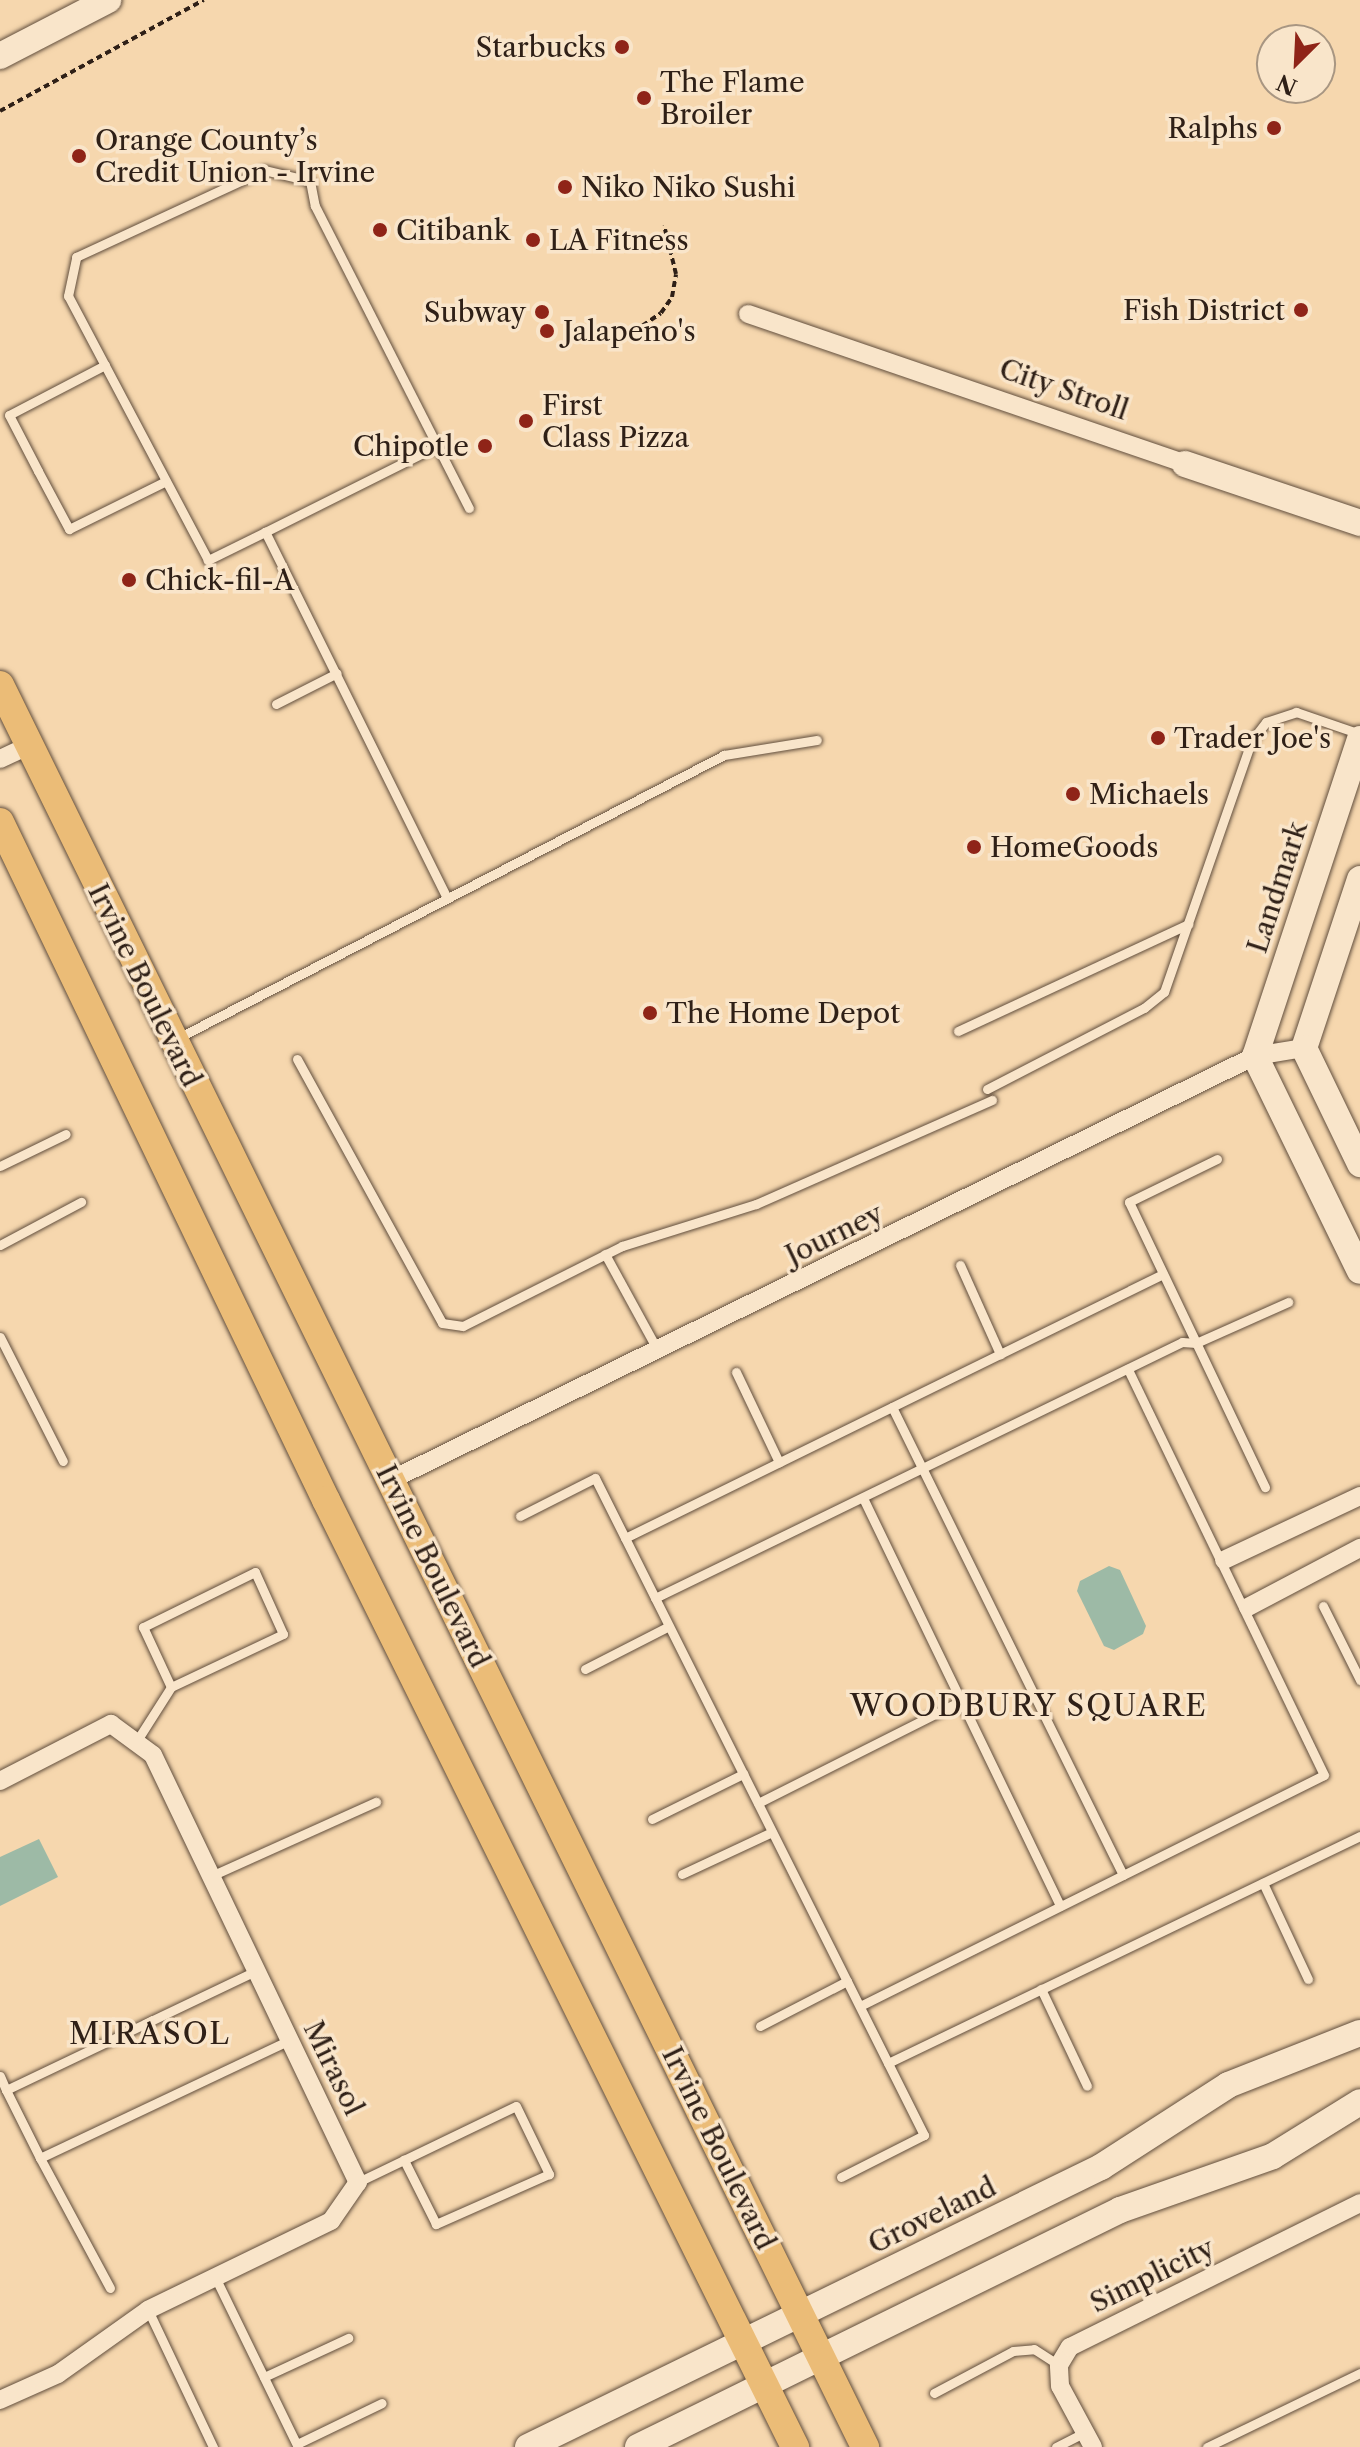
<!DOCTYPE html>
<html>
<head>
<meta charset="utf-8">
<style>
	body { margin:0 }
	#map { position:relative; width:1360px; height:2447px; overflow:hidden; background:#f6d7ae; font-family:"Libre Caslon Text",serif }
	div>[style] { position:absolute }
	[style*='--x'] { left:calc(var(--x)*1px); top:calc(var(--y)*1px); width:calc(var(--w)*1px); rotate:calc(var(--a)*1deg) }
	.water>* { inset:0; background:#9dbaa6 }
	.path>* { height:4px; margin-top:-2px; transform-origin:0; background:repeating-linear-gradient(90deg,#2f2017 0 6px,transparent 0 10px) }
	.roads { filter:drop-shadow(0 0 2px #614e3d) drop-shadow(0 0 2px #614e3d) }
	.lane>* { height:9px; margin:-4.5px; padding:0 4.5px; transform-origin:4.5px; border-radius:4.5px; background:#f9e5ca }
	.street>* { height:18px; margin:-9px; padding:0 9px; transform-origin:9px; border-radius:9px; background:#f9e5ca }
	.secondary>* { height:26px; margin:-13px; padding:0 13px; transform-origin:13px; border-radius:13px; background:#f9e5ca }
	.primary>* { height:28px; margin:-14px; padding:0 14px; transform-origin:14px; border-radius:14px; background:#ebbc77 }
	.dots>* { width:22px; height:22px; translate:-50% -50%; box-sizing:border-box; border:4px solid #f9e5ca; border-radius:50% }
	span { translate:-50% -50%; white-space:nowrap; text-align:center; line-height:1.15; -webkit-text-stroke:7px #f9e5ca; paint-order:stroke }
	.poi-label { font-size:28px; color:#2f2017 }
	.right { translate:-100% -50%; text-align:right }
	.left { translate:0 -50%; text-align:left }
	.street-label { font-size:28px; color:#2f2017 }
	.neighbourhood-label { font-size:30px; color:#2f2017; letter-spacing:2px }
	.north { position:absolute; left:1256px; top:24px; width:80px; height:80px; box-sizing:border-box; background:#f9e5ca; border:2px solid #a89682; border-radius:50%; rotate:204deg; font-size:22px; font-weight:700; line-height:32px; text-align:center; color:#2f2017 }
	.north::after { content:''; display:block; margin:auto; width:28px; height:36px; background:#8f2418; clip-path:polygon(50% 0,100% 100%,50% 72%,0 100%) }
</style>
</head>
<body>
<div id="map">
	<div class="water">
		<div style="clip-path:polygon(1109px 1566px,1120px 1570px,1146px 1626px,1143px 1634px,1114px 1650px,1104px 1646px,1077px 1591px,1080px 1581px)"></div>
		<div style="clip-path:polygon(39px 1839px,58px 1877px,0 1906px,0 1857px)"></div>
	</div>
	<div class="path">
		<div style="--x:0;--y:111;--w:232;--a:-28.6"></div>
		<div style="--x:626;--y:337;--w:42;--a:-34.4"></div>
		<div style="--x:661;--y:313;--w:19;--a:-55"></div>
		<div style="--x:672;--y:297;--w:23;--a:-80"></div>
		<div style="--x:676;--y:274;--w:50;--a:-103.8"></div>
	</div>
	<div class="roads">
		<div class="lane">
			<div style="--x:105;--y:365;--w:108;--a:152.5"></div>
			<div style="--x:9;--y:415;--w:63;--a:62.6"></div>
			<div style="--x:38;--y:471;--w:66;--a:61.9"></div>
			<div style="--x:69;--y:529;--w:108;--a:-26.3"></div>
			<div style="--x:265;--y:532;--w:190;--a:-26.6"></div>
			<div style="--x:276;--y:704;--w:68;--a:-26.9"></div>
			<div style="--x:447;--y:898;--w:409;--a:-116.4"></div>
			<div style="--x:265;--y:532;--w:64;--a:153.8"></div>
			<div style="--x:208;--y:560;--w:299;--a:-117.9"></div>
			<div style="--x:68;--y:296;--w:40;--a:-78"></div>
			<div style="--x:76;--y:257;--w:207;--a:-24.8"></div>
			<div style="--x:264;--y:170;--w:47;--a:13.4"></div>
			<div style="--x:310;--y:181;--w:25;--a:79"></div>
			<div style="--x:315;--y:206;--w:339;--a:63"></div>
			<div style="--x:958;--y:1031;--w:254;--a:-24.9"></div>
			<div style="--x:178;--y:1038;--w:615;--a:-27.4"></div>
			<div style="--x:724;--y:755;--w:94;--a:-9.2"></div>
			<div style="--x:297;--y:1059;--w:301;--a:61.2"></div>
			<div style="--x:442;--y:1323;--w:21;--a:8"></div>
			<div style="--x:463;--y:1326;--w:178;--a:-26.7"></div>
			<div style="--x:622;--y:1246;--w:140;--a:-17.4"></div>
			<div style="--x:756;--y:1204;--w:258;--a:-23.8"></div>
			<div style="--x:987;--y:1089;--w:177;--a:-27.3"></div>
			<div style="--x:1144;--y:1008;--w:26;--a:-39"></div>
			<div style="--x:1164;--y:992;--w:267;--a:-70.8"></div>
			<div style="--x:1252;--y:740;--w:23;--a:-52"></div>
			<div style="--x:1266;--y:722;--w:32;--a:-18"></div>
			<div style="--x:1296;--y:712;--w:68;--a:19"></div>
			<div style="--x:1217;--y:1159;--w:98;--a:154"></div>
			<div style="--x:1129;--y:1202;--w:316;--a:64.5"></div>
			<div style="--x:0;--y:1166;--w:73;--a:-25.9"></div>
			<div style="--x:0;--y:1245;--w:92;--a:-28"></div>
			<div style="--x:605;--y:1254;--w:111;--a:61.3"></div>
			<div style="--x:960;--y:1265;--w:98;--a:65.8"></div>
			<div style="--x:0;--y:1337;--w:139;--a:63.1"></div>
			<div style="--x:736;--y:1372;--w:100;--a:64.5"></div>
			<div style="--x:892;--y:1407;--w:522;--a:63.73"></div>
			<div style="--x:863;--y:1498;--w:453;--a:64.2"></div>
			<div style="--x:520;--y:1516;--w:84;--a:-26.9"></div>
			<div style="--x:595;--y:1478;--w:735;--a:63.4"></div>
			<div style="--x:924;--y:2135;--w:93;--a:153.2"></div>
			<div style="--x:625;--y:1538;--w:599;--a:-26.14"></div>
			<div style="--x:655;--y:1598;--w:586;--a:-25.91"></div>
			<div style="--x:1182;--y:1342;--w:14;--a:4"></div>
			<div style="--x:1196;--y:1343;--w:101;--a:-24"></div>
			<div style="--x:1323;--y:1606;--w:83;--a:63.4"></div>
			<div style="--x:585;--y:1669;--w:94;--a:-27.1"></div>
			<div style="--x:136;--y:1742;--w:65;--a:-57.5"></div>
			<div style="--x:171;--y:1687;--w:124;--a:-25.3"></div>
			<div style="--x:283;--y:1634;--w:68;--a:-114.3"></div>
			<div style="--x:255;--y:1572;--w:125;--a:153.8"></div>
			<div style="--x:143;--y:1627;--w:66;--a:65"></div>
			<div style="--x:758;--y:1803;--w:227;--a:-26.7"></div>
			<div style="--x:652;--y:1819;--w:102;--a:-26.3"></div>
			<div style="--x:682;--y:1874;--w:99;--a:-25"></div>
			<div style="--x:211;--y:1876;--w:181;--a:-24.2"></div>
			<div style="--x:1263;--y:1883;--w:106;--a:64.9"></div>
			<div style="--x:1041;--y:1989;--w:107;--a:64.6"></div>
			<div style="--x:860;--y:2006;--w:518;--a:-26.47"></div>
			<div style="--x:1324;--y:1775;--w:451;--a:-115.8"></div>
			<div style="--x:760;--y:2026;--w:98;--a:-27.3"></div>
			<div style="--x:888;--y:2063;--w:524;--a:-25.68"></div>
			<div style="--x:0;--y:2076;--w:15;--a:67"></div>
			<div style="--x:6;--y:2090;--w:277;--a:-25.5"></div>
			<div style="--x:6;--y:2090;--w:76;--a:63.4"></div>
			<div style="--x:358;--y:2182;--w:175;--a:-25.7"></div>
			<div style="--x:516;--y:2106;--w:76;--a:64.1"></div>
			<div style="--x:549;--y:2174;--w:124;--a:156.1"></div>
			<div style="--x:436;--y:2224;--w:72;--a:-116.6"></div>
			<div style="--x:215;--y:2277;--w:189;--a:64"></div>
			<div style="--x:110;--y:2288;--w:148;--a:-118.3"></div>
			<div style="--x:40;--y:2158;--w:276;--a:-25.3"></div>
			<div style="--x:148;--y:2310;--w:152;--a:64.6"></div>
			<div style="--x:264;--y:2377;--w:93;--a:-24.9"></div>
			<div style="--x:934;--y:2393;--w:89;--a:-28"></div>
			<div style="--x:1013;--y:2351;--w:21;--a:-5"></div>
			<div style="--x:1034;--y:2349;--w:30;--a:33"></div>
			<div style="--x:297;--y:2444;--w:94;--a:-25.8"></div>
			<div style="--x:1056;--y:2447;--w:33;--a:-27"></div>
			<div style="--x:1207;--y:2447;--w:170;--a:-25.8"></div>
		</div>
		<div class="street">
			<div style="--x:748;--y:314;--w:462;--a:18.9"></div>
			<div style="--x:0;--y:759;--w:31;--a:-25"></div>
			<div style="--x:391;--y:1480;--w:962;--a:-26.14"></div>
			<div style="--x:1255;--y:1056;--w:50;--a:-9.3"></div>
			<div style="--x:1224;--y:1560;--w:150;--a:-25.2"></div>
			<div style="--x:1248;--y:1607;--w:127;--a:-27.8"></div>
			<div style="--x:0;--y:1781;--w:125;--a:-27.2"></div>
			<div style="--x:111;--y:1724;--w:52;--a:36.4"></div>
			<div style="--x:153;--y:1755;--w:474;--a:64.4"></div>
			<div style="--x:358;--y:2182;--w:47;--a:124.7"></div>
			<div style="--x:331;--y:2221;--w:203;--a:154.1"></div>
			<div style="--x:148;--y:2310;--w:110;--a:144.6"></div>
			<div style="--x:58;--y:2374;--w:64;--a:155.9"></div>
			<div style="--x:1093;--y:2447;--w:69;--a:-118.4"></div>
			<div style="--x:1060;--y:2386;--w:21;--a:-93"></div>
			<div style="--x:1059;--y:2365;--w:21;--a:-59"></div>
			<div style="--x:1070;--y:2347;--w:324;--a:-26.4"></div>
		</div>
		<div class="secondary">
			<div style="--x:0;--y:56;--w:122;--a:-27.4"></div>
			<div style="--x:1185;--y:464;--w:185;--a:18.6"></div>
			<div style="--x:1360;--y:739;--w:334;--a:108.3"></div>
			<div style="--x:1255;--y:1056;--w:239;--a:64"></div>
			<div style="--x:1360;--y:879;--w:178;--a:108.3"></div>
			<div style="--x:1304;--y:1048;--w:129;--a:64.2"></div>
			<div style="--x:528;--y:2447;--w:638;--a:-26.04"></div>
			<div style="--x:1101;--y:2167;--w:151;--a:-32.8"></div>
			<div style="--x:1228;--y:2085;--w:142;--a:-21.5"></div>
			<div style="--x:638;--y:2447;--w:537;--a:-26.18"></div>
			<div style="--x:1120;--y:2210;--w:162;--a:-19.4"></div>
			<div style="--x:1273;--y:2156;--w:102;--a:-31.8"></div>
		</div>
		<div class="primary">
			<div style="--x:0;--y:685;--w:1963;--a:63.85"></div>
			<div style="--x:0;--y:822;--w:752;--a:64.32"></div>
			<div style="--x:326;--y:1500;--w:1057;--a:63.65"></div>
		</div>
	</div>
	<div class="dots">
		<div style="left:622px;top:47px;background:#8f2418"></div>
		<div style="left:644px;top:98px;background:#8f2418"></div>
		<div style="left:1274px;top:128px;background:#8f2418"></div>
		<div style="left:79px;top:156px;background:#8f2418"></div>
		<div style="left:565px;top:187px;background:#8f2418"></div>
		<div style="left:380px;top:230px;background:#8f2418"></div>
		<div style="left:533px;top:240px;background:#8f2418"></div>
		<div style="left:1301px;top:310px;background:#8f2418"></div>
		<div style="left:542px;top:312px;background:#8f2418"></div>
		<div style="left:547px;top:331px;background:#8f2418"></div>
		<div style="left:526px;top:421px;background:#8f2418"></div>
		<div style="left:485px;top:446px;background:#8f2418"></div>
		<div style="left:129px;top:580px;background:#8f2418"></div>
		<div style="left:1158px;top:738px;background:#8f2418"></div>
		<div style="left:1073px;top:794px;background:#8f2418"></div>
		<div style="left:974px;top:847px;background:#8f2418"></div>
		<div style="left:650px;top:1013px;background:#8f2418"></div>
	</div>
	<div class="poi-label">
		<span class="right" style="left:606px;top:47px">Starbucks</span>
		<span class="left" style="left:660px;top:98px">The Flame<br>Broiler</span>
		<span class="right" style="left:1258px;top:128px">Ralphs</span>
		<span class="left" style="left:95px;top:156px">Orange County’s<br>Credit Union - Irvine</span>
		<span class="left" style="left:581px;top:187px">Niko Niko Sushi</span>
		<span class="left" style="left:396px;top:230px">Citibank</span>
		<span class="left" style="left:549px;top:240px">LA Fitness</span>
		<span class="right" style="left:1285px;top:310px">Fish District</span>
		<span class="right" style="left:526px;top:312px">Subway</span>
		<span class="left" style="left:563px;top:331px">Jalapeno's</span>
		<span class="left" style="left:542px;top:421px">First<br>Class Pizza</span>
		<span class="right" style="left:469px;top:446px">Chipotle</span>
		<span class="left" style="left:145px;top:580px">Chick-fil-A</span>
		<span class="left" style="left:1174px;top:738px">Trader Joe's</span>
		<span class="left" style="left:1089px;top:794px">Michaels</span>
		<span class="left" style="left:990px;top:847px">HomeGoods</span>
		<span class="left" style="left:666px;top:1013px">The Home Depot</span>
	</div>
	<div class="street-label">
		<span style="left:1064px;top:389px;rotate:19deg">City Stroll</span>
		<span style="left:1277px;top:887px;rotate:-72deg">Landmark</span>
		<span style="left:145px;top:985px;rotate:64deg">Irvine Boulevard</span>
		<span style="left:834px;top:1234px;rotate:-26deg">Journey</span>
		<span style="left:433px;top:1566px;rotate:64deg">Irvine Boulevard</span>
		<span style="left:334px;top:2068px;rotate:64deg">Mirasol</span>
		<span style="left:719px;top:2148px;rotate:64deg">Irvine Boulevard</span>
		<span style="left:932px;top:2215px;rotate:-26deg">Groveland</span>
		<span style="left:1152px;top:2275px;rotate:-26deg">Simplicity</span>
	</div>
	<div class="neighbourhood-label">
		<span style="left:1029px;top:1706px">WOODBURY SQUARE</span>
		<span style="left:150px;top:2034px">MIRASOL</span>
	</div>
	<div class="north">N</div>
</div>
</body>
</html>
